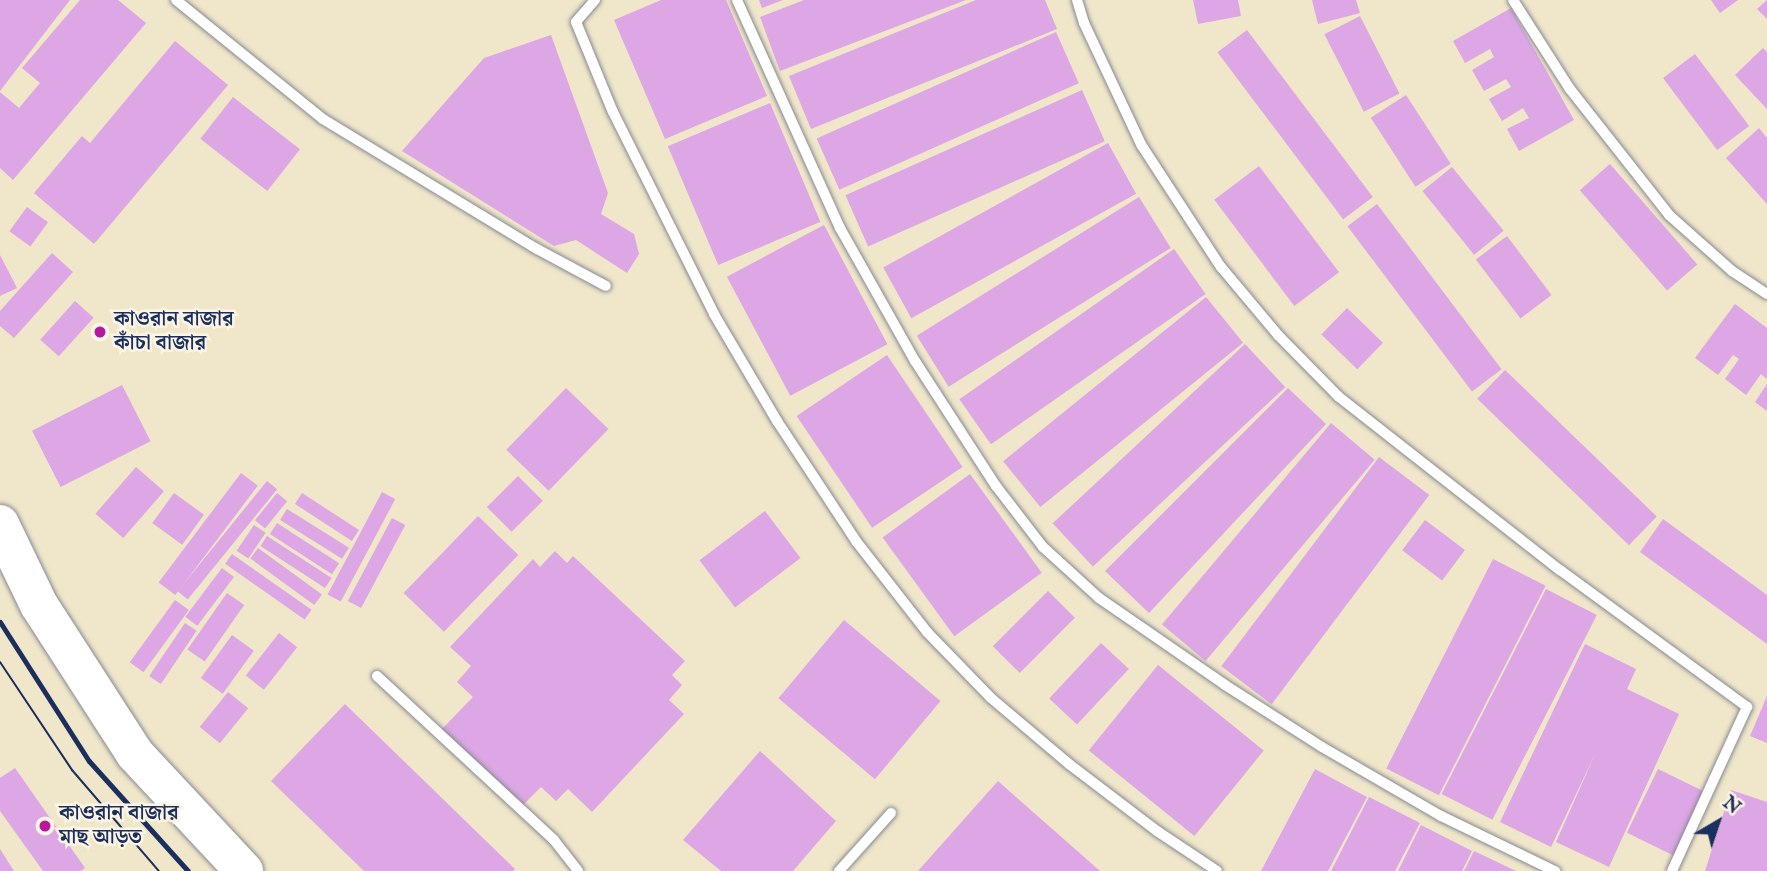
<!DOCTYPE html>
<html>
<head>
<meta charset="utf-8">
<style>
	body { margin:0 }
	#map { position:relative; width:1767px; height:871px; overflow:hidden; background:#f0e6c9; font-family:"IM FELL English","Noto Serif Bengali",serif }
	div>[style] { position:absolute }
	[style*='--x'] { left:calc(var(--x)*1px); top:calc(var(--y)*1px); width:calc(var(--w)*1px); rotate:calc(var(--a)*1deg) }
	.building>* { inset:0; background:#dda6e5; transform-origin:0 0 }
	.roads { filter:drop-shadow(0 0 2px #868a94) drop-shadow(0 0 2px #868a94) }
	.service>* { height:10px; margin:-5px; padding:0 5px; transform-origin:5px; border-radius:5px; background:#fff }
	.motorway>* { height:38px; margin:-19px; padding:0 19px; transform-origin:19px; border-radius:19px; background:#fff }
	.tram>* { height:2px; margin:-1px; padding:0 1px; transform-origin:1px; border-radius:1px; background:#1b2f5e }
	.rail>* { height:5px; margin:-2.5px; padding:0 2.5px; transform-origin:2.5px; border-radius:2.5px; background:#1b2f5e }
	.dots>* { width:19px; height:19px; translate:-50% -50%; box-sizing:border-box; border:4px solid #fcf5e5; border-radius:50% }
	span { translate:-50% -50%; white-space:nowrap; text-align:center; line-height:1.15; -webkit-text-stroke:5px #fcf5e5; paint-order:stroke }
	.poi-label { font-size:21px; color:#1b2f5e; font-weight:700 }
	.left { translate:0 -50%; text-align:left }
	.north { position:absolute; left:1683px; top:787px; width:70px; height:70px; -webkit-text-stroke:5px #fcf5e5; paint-order:stroke; rotate:39deg; font-size:19px; font-weight:700; line-height:28px; text-align:center; color:#1b2f5e }
	.north::after { content:''; display:block; margin:auto; width:24px; height:32px; background:#1b2f5e; clip-path:polygon(50% 0,100% 100%,50% 72%,0 100%) }
</style>
</head>
<body>
<div id="map">
	<div class="building">
		<div style="clip-path:polygon(0 0,70px 0,0 91px)"></div>
		<div style="clip-path:polygon(80px 0,118px 0,146px 23px,13px 180px,0 168px,0 92px,19px 108px,40px 83px,22px 68px)"></div>
		<div style="clip-path:polygon(661px 0,726px 0,767px 96px,665px 139px,614px 20px)"></div>
		<div style="clip-path:polygon(759px 0,783px 0,762px 8px)"></div>
		<div style="clip-path:polygon(804px 0,966px 0,780px 71px,760px 17px)"></div>
		<div style="clip-path:polygon(976px 0,1045px 0,1057px 29px,811px 129px,789px 76px)"></div>
		<div style="clip-path:polygon(1193px 0,1238px 0,1241px 16px,1198px 24px)"></div>
		<div style="clip-path:polygon(1312px 0,1356px 0,1360px 13px,1318px 24px)"></div>
		<div style="clip-path:polygon(1711px 0,1738px 0,1720px 13px)"></div>
		<div style="clip-path:polygon(1767px 0,1767px 19px,1757px 9px)"></div>
		<div style="clip-path:polygon(1511px 8px,1574px 120px,1519px 151px,1507px 129px,1529px 118px,1523px 108px,1502px 121px,1489px 99px,1511px 87px,1506px 79px,1484px 91px,1472px 70px,1494px 57px,1490px 49px,1465px 63px,1453px 41px)"></div>
		<div style="left:1360px;top:16px;width:87px;height:40px;rotate:63deg"></div>
		<div style="left:1247px;top:30px;width:209px;height:37px;rotate:53deg"></div>
		<div style="left:1056px;top:32px;width:56px;height:262px;rotate:66deg"></div>
		<div style="clip-path:polygon(551px 35px,608px 193px,601px 214px,634px 234px,639px 254px,627px 273px,576px 240px,554px 246px,402px 151px,484px 58px)"></div>
		<div style="clip-path:polygon(175px 41px,228px 85px,94px 244px,34px 193px,82px 136px,90px 143px)"></div>
		<div style="clip-path:polygon(1763px 48px,1767px 52px,1767px 109px,1735px 75px)"></div>
		<div style="left:1695px;top:54px;width:90px;height:40px;rotate:53deg"></div>
		<div style="left:1082px;top:90px;width:56px;height:259px;rotate:66deg"></div>
		<div style="left:1406px;top:95px;width:82px;height:42px;rotate:57deg"></div>
		<div style="left:233px;top:97px;width:85px;height:53px;rotate:38deg"></div>
		<div style="left:770px;top:103px;width:129px;height:111px;rotate:67deg"></div>
		<div style="clip-path:polygon(1759px 128px,1767px 138px,1767px 204px,1726px 158px)"></div>
		<div style="left:1108px;top:143px;width:58px;height:257px;rotate:61deg"></div>
		<div style="left:1610px;top:164px;width:133px;height:40px;rotate:49deg"></div>
		<div style="left:1259px;top:166px;width:133px;height:56px;rotate:53deg"></div>
		<div style="left:1452px;top:167px;width:82px;height:38px;rotate:51deg"></div>
		<div style="left:1139px;top:197px;width:60px;height:262px;rotate:58deg"></div>
		<div style="left:1377px;top:204px;width:207px;height:37px;rotate:53deg"></div>
		<div style="left:27px;top:207px;width:26px;height:30px;rotate:36deg"></div>
		<div style="left:824px;top:225px;width:135px;height:110px;rotate:62deg"></div>
		<div style="left:1507px;top:236px;width:74px;height:39px;rotate:53deg"></div>
		<div style="left:1174px;top:249px;width:55px;height:262px;rotate:55deg"></div>
		<div style="clip-path:polygon(52px 253px,73px 272px,14px 338px,0 326px,0 311px)"></div>
		<div style="clip-path:polygon(0 255px,17px 288px,0 296px)"></div>
		<div style="left:1206px;top:297px;width:59px;height:261px;rotate:51deg"></div>
		<div style="left:75px;top:301px;width:25px;height:52px;rotate:42deg"></div>
		<div style="clip-path:polygon(1735px 304px,1767px 328px,1767px 379px,1761px 374px,1746px 395px,1725px 379px,1739px 359px,1733px 355px,1718px 375px,1695px 358px)"></div>
		<div style="left:1347px;top:308px;width:50px;height:37px;rotate:44deg"></div>
		<div style="left:1245px;top:344px;width:59px;height:263px;rotate:47deg"></div>
		<div style="left:887px;top:355px;width:135px;height:109px;rotate:56deg"></div>
		<div style="left:1505px;top:370px;width:211px;height:40px;rotate:44deg"></div>
		<div style="clip-path:polygon(1767px 384px,1767px 411px,1755px 402px)"></div>
		<div style="left:122px;top:385px;width:63px;height:101px;rotate:63deg"></div>
		<div style="left:566px;top:388px;width:59px;height:86px;rotate:44deg"></div>
		<div style="clip-path:polygon(1288px 388px,1326px 424px,1149px 613px,1105px 571px)"></div>
		<div style="left:1331px;top:423px;width:57px;height:263px;rotate:40deg"></div>
		<div style="left:1379px;top:457px;width:63px;height:262px;rotate:37deg"></div>
		<div style="left:136px;top:467px;width:37px;height:62px;rotate:41deg"></div>
		<div style="left:241px;top:473px;width:21px;height:137px;rotate:37deg"></div>
		<div style="left:970px;top:474px;width:122px;height:108px;rotate:54deg"></div>
		<div style="left:518px;top:476px;width:35px;height:44px;rotate:45deg"></div>
		<div style="left:267px;top:481px;width:13px;height:142px;rotate:39deg"></div>
		<div style="left:382px;top:492px;width:15px;height:116px;rotate:28deg"></div>
		<div style="left:174px;top:493px;width:37px;height:37px;rotate:36deg"></div>
		<div style="left:277px;top:493px;width:13px;height:35px;rotate:39deg"></div>
		<div style="left:302px;top:493px;width:68px;height:13px;rotate:33deg"></div>
		<div style="left:287px;top:509px;width:73px;height:13px;rotate:32deg"></div>
		<div style="left:765px;top:511px;width:59px;height:82px;rotate:53deg"></div>
		<div style="left:478px;top:516px;width:56px;height:107px;rotate:44deg"></div>
		<div style="left:392px;top:518px;width:15px;height:94px;rotate:28deg"></div>
		<div style="clip-path:polygon(1663px 519px,1767px 595px,1767px 644px,1640px 552px)"></div>
		<div style="left:1425px;top:520px;width:50px;height:38px;rotate:37deg"></div>
		<div style="left:277px;top:523px;width:74px;height:13px;rotate:33deg"></div>
		<div style="left:254px;top:525px;width:14px;height:31px;rotate:34deg"></div>
		<div style="left:267px;top:536px;width:77px;height:12px;rotate:33deg"></div>
		<div style="left:258px;top:548px;width:79px;height:13px;rotate:36deg"></div>
		<div style="clip-path:polygon(555px 551px,567px 563px,573px 556px,685px 661px,672px 675px,682px 685px,669px 700px,684px 714px,592px 812px,568px 789px,556px 801px,541px 787px,522px 806px,441px 730px,473px 697px,457px 682px,471px 666px,450px 647px,533px 559px,540px 567px)"></div>
		<div style="left:232px;top:554px;width:97px;height:12px;rotate:35deg"></div>
		<div style="left:1493px;top:559px;width:59px;height:235px;rotate:27deg"></div>
		<div style="left:222px;top:568px;width:15px;height:61px;rotate:37deg"></div>
		<div style="left:1546px;top:589px;width:57px;height:230px;rotate:27deg"></div>
		<div style="left:1048px;top:591px;width:38px;height:78px;rotate:45deg"></div>
		<div style="left:227px;top:593px;width:21px;height:69px;rotate:35deg"></div>
		<div style="left:175px;top:600px;width:17px;height:77px;rotate:36deg"></div>
		<div style="left:844px;top:620px;width:126px;height:102px;rotate:40deg"></div>
		<div style="left:185px;top:623px;width:14px;height:64px;rotate:34deg"></div>
		<div style="left:279px;top:633px;width:23px;height:54px;rotate:38deg"></div>
		<div style="left:232px;top:635px;width:27px;height:53px;rotate:36deg"></div>
		<div style="left:1101px;top:643px;width:38px;height:76px;rotate:43deg"></div>
		<div style="clip-path:polygon(1585px 644px,1636px 669px,1627px 689px,1679px 714px,1609px 867px,1556px 842px,1596px 752px,1551px 847px,1500px 822px)"></div>
		<div style="left:1158px;top:665px;width:136px;height:110px;rotate:39deg"></div>
		<div style="left:228px;top:692px;width:26px;height:45px;rotate:39deg"></div>
		<div style="clip-path:polygon(1767px 696px,1767px 743px,1750px 736px)"></div>
		<div style="clip-path:polygon(345px 704px,515px 869px,513px 871px,364px 871px,271px 781px)"></div>
		<div style="clip-path:polygon(760px 751px,836px 821px,793px 871px,721px 871px,683px 840px)"></div>
		<div style="clip-path:polygon(15px 768px,85px 868px,81px 871px,43px 871px,0 811px,0 778px)"></div>
		<div style="clip-path:polygon(1315px 769px,1367px 797px,1328px 871px,1261px 871px)"></div>
		<div style="left:1658px;top:769px;width:53px;height:71px;rotate:26deg"></div>
		<div style="clip-path:polygon(998px 781px,1100px 871px,918px 871px)"></div>
		<div style="clip-path:polygon(1731px 790px,1767px 802px,1767px 871px,1705px 871px)"></div>
		<div style="clip-path:polygon(1369px 797px,1420px 823px,1395px 871px,1331px 871px)"></div>
		<div style="clip-path:polygon(1421px 825px,1472px 851px,1462px 871px,1398px 871px)"></div>
		<div style="clip-path:polygon(0 849px,14px 871px,0 871px)"></div>
		<div style="clip-path:polygon(1474px 851px,1516px 871px,1464px 871px)"></div>
	</div>
	<div class="roads">
		<div class="service">
			<div style="--x:176;--y:0;--w:189;--a:39"></div>
			<div style="--x:323;--y:119;--w:250;--a:31.3"></div>
			<div style="--x:537;--y:249;--w:78;--a:28.2"></div>
			<div style="--x:595;--y:0;--w:29;--a:131"></div>
			<div style="--x:576;--y:22;--w:97;--a:67.7"></div>
			<div style="--x:613;--y:112;--w:226;--a:63.4"></div>
			<div style="--x:714;--y:314;--w:124;--a:59.5"></div>
			<div style="--x:777;--y:421;--w:144;--a:56.6"></div>
			<div style="--x:856;--y:541;--w:115;--a:52"></div>
			<div style="--x:927;--y:632;--w:92;--a:45.9"></div>
			<div style="--x:991;--y:698;--w:102;--a:40.2"></div>
			<div style="--x:1069;--y:764;--w:111;--a:37.3"></div>
			<div style="--x:1157;--y:831;--w:72;--a:33.7"></div>
			<div style="--x:737;--y:0;--w:250;--a:65.7"></div>
			<div style="--x:840;--y:228;--w:153;--a:60.6"></div>
			<div style="--x:915;--y:361;--w:149;--a:57.1"></div>
			<div style="--x:996;--y:486;--w:77;--a:52.4"></div>
			<div style="--x:1043;--y:547;--w:76;--a:42.3"></div>
			<div style="--x:1099;--y:598;--w:153;--a:34.6"></div>
			<div style="--x:1225;--y:685;--w:115;--a:32.6"></div>
			<div style="--x:1322;--y:747;--w:138;--a:30.1"></div>
			<div style="--x:1441;--y:816;--w:127;--a:25.8"></div>
			<div style="--x:1077;--y:0;--w:24;--a:73"></div>
			<div style="--x:1084;--y:23;--w:136;--a:64.8"></div>
			<div style="--x:1142;--y:146;--w:145;--a:56.9"></div>
			<div style="--x:1221;--y:267;--w:89;--a:50"></div>
			<div style="--x:1278;--y:335;--w:87;--a:45.5"></div>
			<div style="--x:1339;--y:397;--w:281;--a:38.1"></div>
			<div style="--x:1560;--y:570;--w:232;--a:36.2"></div>
			<div style="--x:1747;--y:707;--w:180;--a:114.6"></div>
			<div style="--x:1513;--y:0;--w:106;--a:57.4"></div>
			<div style="--x:1570;--y:89;--w:160;--a:51.8"></div>
			<div style="--x:1669;--y:215;--w:84;--a:41.6"></div>
			<div style="--x:1732;--y:271;--w:42;--a:33.3"></div>
			<div style="--x:377;--y:676;--w:241;--a:42.8"></div>
			<div style="--x:554;--y:840;--w:39;--a:52"></div>
			<div style="--x:839;--y:871;--w:78;--a:-48.1"></div>
		</div>
		<div class="motorway">
			<div style="--x:0;--y:524;--w:90;--a:64.3"></div>
			<div style="--x:39;--y:605;--w:177;--a:57.2"></div>
			<div style="--x:135;--y:754;--w:160;--a:47"></div>
		</div>
	</div>
	<div class="tram">
		<div style="--x:0;--y:662;--w:130;--a:56.3"></div>
		<div style="--x:72;--y:770;--w:133;--a:49.3"></div>
	</div>
	<div class="rail">
		<div style="--x:0;--y:622;--w:165;--a:57.4"></div>
		<div style="--x:89;--y:761;--w:148;--a:48"></div>
	</div>
	<div class="dots">
		<div style="left:100px;top:332px;background:#b5179e"></div>
		<div style="left:45px;top:826px;background:#b5179e"></div>
	</div>
	<div class="poi-label">
		<span class="left" style="left:114px;top:332px">কাওরান বাজার<br>কাঁচা বাজার</span>
		<span class="left" style="left:59px;top:826px">কাওরান বাজার<br>মাছ আড়ত</span>
	</div>
	<div class="north">N</div>
</div>
</body>
</html>
